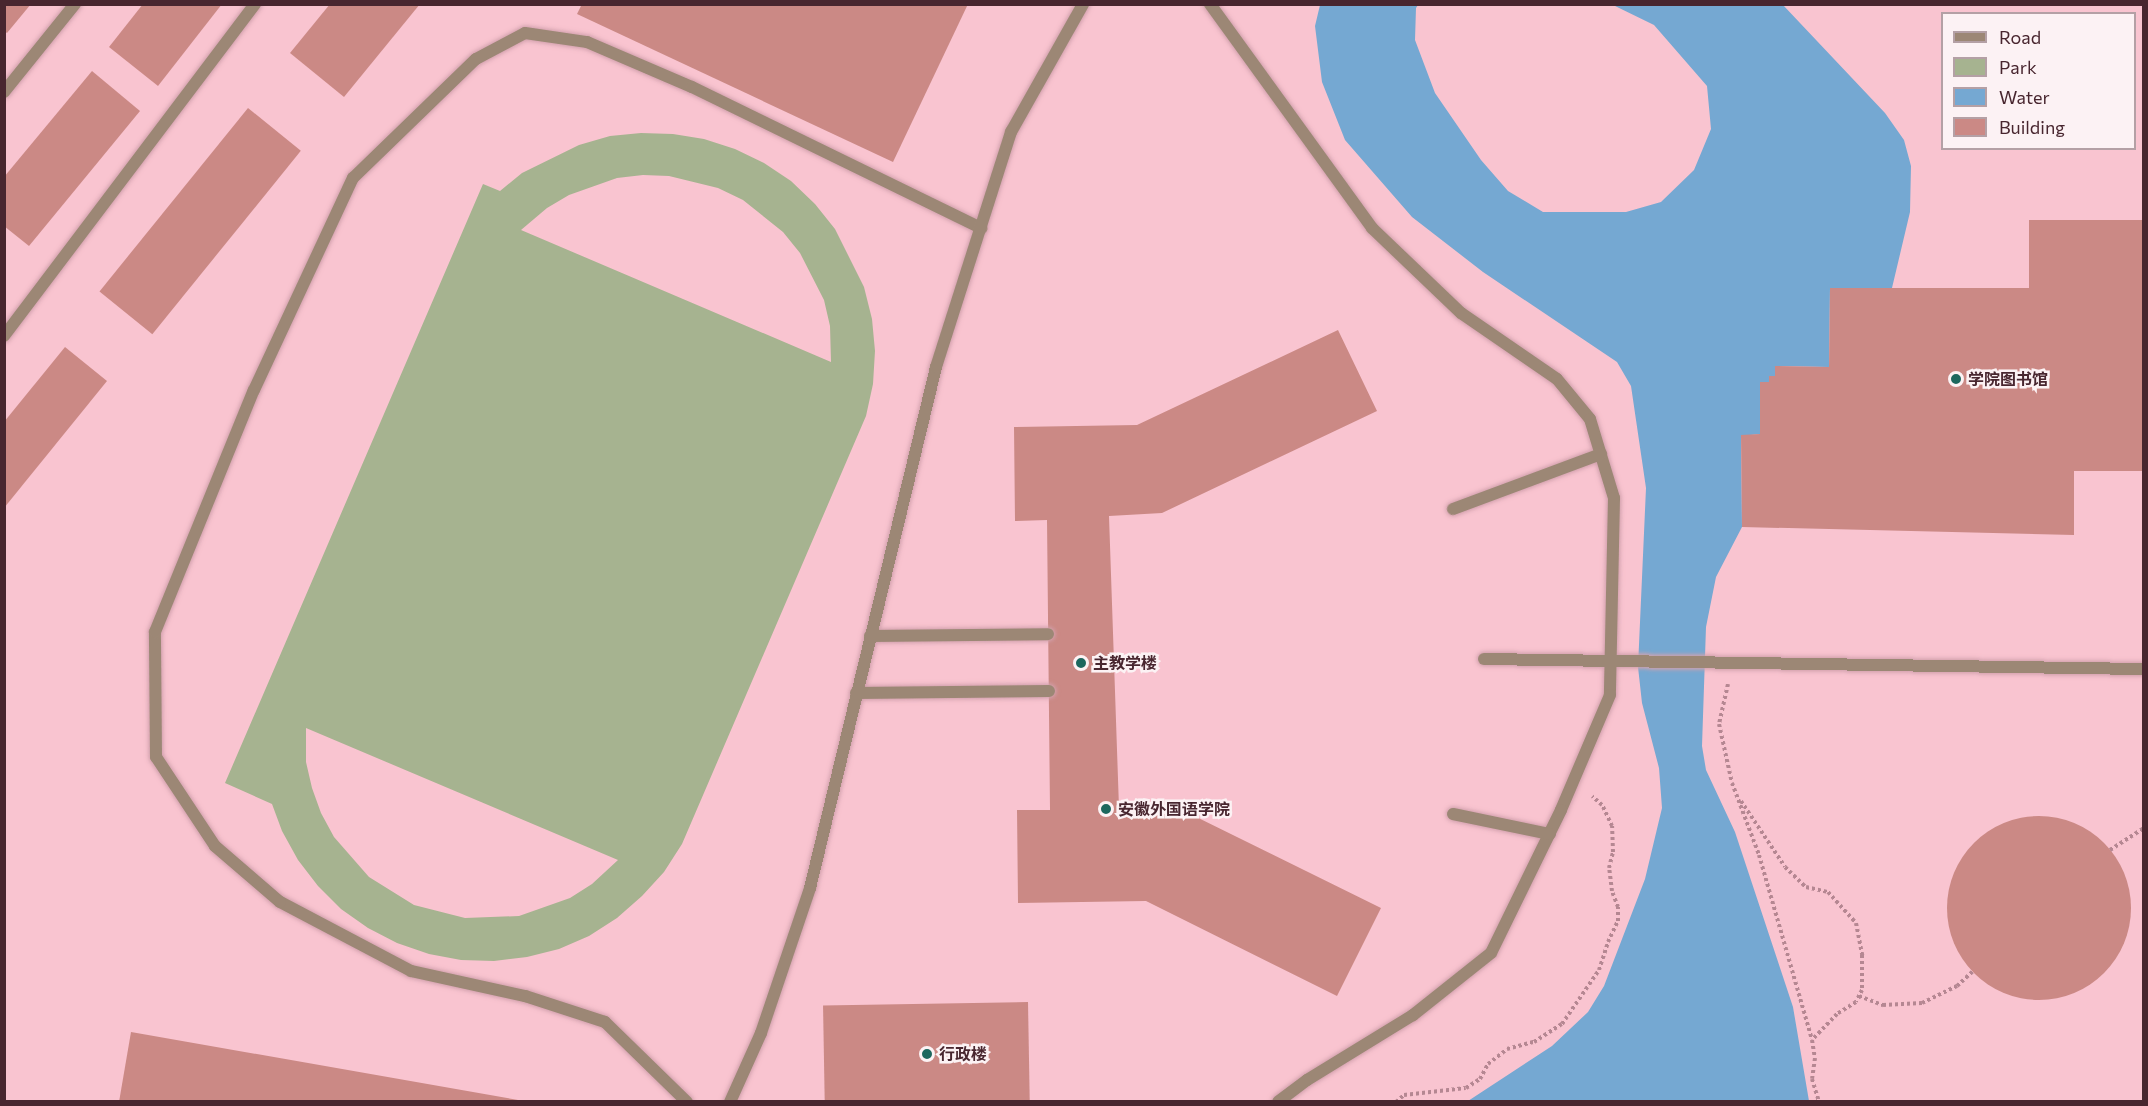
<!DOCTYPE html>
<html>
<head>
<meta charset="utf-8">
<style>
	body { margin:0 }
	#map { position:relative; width:2148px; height:1106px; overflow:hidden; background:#f9c4d0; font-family:Commissioner,"Noto Sans SC",sans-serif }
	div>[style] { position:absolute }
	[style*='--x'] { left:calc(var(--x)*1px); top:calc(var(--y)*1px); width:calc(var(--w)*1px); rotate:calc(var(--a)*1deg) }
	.green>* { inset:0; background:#a6b390 }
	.water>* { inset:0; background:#75a8d2 }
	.building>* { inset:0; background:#cb8985; transform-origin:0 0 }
	.round { border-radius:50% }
	.path>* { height:4px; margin-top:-2px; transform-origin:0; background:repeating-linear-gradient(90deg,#b58792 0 3px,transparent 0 6px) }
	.roads { filter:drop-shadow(0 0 2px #d2a1ad) drop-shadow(0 0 2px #d2a1ad) }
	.lane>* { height:12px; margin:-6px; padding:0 6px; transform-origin:6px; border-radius:6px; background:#9c8775 }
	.street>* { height:12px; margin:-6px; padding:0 6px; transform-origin:6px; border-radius:6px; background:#9c8775 }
	.dots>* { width:16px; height:16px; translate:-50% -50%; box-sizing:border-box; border:3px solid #fcf2f4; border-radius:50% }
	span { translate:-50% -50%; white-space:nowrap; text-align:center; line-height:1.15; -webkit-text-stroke:5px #fcf2f4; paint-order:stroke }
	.poi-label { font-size:16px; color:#48262f; font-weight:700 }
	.left { translate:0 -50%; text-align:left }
	.frame { position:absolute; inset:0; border:6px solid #48262f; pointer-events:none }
	.legend { position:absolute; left:1941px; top:12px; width:195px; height:138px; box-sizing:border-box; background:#fcf2f4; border:2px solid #b4a0a5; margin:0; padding:8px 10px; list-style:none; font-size:18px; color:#48262f }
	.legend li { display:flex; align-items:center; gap:12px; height:30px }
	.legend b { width:30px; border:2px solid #b4a0a5 }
</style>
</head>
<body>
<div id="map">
	<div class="green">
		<div style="clip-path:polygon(evenodd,641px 133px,673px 134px,704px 139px,735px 149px,764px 163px,791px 181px,815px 204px,835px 229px,864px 287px,872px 319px,875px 351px,873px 384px,866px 416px,682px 844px,664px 872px,642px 896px,617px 918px,589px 936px,559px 949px,527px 957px,494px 961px,461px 960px,429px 954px,397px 943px,368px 928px,341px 909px,318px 886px,298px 860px,282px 831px,272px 804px,225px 783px,483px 184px,500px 191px,522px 173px,579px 145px,610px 136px,641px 133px,643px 175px,669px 176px,718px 188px,743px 200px,783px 232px,800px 253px,824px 300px,830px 326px,831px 362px,521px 230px,547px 208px,569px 195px,617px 178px,643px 175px,641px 133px,306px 728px,618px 860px,592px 884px,570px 898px,519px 916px,465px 918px,414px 905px,369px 877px,334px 837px,321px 813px,312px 788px,306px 762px,306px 728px)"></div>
	</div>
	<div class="water">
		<div style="clip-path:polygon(1320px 5px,1418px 5px,1416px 8px,1415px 40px,1435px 93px,1481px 160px,1508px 191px,1543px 212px,1626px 212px,1661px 202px,1694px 170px,1711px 129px,1707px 86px,1654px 25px,1613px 5px,1783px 5px,1885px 113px,1904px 140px,1911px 166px,1910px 212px,1892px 288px,1830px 288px,1829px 367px,1776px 366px,1775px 376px,1769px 376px,1769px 382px,1760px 382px,1760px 434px,1741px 436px,1742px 527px,1716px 577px,1706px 627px,1702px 746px,1706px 770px,1735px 832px,1793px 1007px,1809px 1101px,1468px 1101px,1552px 1046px,1588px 1012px,1604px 986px,1645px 879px,1662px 808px,1659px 768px,1642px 703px,1638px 667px,1646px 488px,1631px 386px,1617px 362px,1483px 272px,1412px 217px,1345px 140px,1322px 82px,1315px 26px)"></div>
	</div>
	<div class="building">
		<div style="clip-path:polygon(4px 4px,31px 4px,7px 33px,4px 31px)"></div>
		<div style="clip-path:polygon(143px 4px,222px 4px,158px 86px,109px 47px)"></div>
		<div style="clip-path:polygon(330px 4px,420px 4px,344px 97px,290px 53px)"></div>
		<div style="clip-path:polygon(582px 4px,968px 4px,893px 162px,577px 14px)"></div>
		<div style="clip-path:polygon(92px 71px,140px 111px,29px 246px,4px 226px,4px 177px)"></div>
		<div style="left:248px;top:108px;width:68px;height:236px;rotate:39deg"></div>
		<div style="clip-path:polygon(2029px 220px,2144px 220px,2144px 471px,2074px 471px,2074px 535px,1742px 527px,1741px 435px,1760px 434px,1760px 382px,1769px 382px,1769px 376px,1775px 376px,1775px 366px,1829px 367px,1830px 288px,2029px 288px)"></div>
		<div style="clip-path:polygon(1338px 330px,1377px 411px,1162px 513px,1109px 516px,1119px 808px,1174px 806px,1381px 908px,1337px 996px,1146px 901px,1018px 903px,1017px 810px,1050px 810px,1047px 520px,1015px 521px,1014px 427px,1137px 425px)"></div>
		<div style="clip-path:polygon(65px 347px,107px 381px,4px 508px,4px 422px)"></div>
		<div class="round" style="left:1947px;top:816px;width:184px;height:184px"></div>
		<div style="left:1028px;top:1002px;width:100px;height:205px;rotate:89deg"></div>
		<div style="clip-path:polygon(131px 1032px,518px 1100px,518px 1102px,119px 1102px)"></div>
	</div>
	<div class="path">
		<div style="--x:1728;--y:684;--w:41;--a:102.7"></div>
		<div style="--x:1719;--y:724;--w:60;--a:77.6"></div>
		<div style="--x:1732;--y:783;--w:77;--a:69.4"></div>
		<div style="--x:1759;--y:855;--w:192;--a:74"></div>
		<div style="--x:1812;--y:1040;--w:18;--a:81"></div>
		<div style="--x:1815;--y:1058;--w:21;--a:98"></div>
		<div style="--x:1812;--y:1079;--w:24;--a:73"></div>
		<div style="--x:1741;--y:801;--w:79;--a:56.3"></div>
		<div style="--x:1785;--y:867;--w:29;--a:44"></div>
		<div style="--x:1806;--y:887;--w:23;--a:13"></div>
		<div style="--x:1828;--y:892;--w:42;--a:47.9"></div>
		<div style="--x:1856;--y:923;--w:33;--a:79"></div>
		<div style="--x:1862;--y:955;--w:35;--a:90"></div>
		<div style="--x:1862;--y:990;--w:13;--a:117"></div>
		<div style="--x:1856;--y:1002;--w:22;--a:148"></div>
		<div style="--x:1837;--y:1014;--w:36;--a:134"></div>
		<div style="--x:2110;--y:850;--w:40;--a:-32.9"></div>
		<div style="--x:1859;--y:996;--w:26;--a:21"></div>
		<div style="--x:1883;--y:1005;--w:39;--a:-3"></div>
		<div style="--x:1922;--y:1003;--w:39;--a:-26"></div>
		<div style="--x:1957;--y:986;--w:22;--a:-43"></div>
		<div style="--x:1396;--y:1102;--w:11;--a:-41"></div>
		<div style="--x:1404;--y:1095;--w:62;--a:-6.4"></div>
		<div style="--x:1466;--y:1088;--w:17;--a:-33"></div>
		<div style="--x:1480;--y:1079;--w:17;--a:-62"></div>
		<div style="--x:1488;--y:1064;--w:24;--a:-38"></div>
		<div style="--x:1507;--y:1049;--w:28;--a:-15"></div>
		<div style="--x:1534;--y:1042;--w:33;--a:-33"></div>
		<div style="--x:1562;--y:1024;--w:65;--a:-55.6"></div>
		<div style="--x:1599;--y:970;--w:29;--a:-72"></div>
		<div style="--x:1608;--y:942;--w:23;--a:-65"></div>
		<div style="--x:1618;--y:921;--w:14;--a:-90"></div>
		<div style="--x:1618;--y:907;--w:17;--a:-111"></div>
		<div style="--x:1612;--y:891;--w:23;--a:-97"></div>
		<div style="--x:1609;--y:868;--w:16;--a:-76"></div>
		<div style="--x:1613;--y:852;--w:26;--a:-92"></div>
		<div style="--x:1612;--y:826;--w:23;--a:-115"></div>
		<div style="--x:1602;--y:805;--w:13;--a:-138"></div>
	</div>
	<div class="roads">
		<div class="lane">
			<div style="--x:687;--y:1102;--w:115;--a:-135.7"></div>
			<div style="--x:605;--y:1022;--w:84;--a:-162"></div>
			<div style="--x:525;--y:996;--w:117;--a:-167.6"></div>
			<div style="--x:411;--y:971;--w:148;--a:-152.2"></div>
			<div style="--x:280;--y:902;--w:86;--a:-139.3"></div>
			<div style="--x:215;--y:846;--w:107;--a:-123.5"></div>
			<div style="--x:156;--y:757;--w:125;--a:-90.5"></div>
			<div style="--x:155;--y:632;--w:261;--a:-67.8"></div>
			<div style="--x:254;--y:390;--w:234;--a:-65"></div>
			<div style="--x:353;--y:178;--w:171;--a:-44.1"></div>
			<div style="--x:476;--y:59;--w:55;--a:-28"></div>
			<div style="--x:525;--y:33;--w:63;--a:8.3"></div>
			<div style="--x:587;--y:42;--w:114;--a:23.2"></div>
			<div style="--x:692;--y:87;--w:322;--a:26"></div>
		</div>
		<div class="street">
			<div style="--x:1210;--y:4;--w:276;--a:54.1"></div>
			<div style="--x:1372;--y:228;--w:123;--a:43.7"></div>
			<div style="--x:1461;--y:313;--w:116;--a:34.5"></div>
			<div style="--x:1557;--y:379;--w:52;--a:50.5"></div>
			<div style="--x:1590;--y:419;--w:83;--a:73.1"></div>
			<div style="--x:1614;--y:498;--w:197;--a:91.2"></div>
			<div style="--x:1610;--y:695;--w:125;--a:113.1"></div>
			<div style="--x:1561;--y:810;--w:159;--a:116.1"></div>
			<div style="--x:1491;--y:953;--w:100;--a:141.5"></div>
			<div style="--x:1413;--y:1015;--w:124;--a:148.5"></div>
			<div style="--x:1307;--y:1080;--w:36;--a:143"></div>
			<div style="--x:4;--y:92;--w:113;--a:-51.1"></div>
			<div style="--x:4;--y:336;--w:416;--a:-52.9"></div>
			<div style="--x:1453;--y:509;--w:158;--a:-20.4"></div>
			<div style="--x:870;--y:636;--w:178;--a:-0.6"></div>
			<div style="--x:1484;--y:659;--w:660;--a:0.87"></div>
			<div style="--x:856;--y:693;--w:193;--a:-0.6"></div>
			<div style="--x:1453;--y:814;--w:99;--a:11.7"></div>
			<div style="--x:730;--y:1102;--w:76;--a:-65.8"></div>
			<div style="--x:761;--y:1033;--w:153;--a:-71.3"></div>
			<div style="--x:810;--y:888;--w:536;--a:-76.4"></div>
			<div style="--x:936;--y:367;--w:247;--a:-72.3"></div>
			<div style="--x:1011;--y:132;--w:147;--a:-60.6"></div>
		</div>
	</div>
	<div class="dots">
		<div style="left:1956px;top:379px;background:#1d675e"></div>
		<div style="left:1081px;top:663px;background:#1d675e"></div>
		<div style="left:1106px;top:809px;background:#1d675e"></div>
		<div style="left:927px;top:1054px;background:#1d675e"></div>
	</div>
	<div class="poi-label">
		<span class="left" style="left:1968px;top:379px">学院图书馆</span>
		<span class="left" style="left:1093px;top:663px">主教学楼</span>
		<span class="left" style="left:1118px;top:809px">安徽外国语学院</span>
		<span class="left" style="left:939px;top:1054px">行政楼</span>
	</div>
	<div class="frame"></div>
	<ul class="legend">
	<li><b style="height:8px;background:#9c8775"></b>Road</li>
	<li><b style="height:16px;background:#a6b390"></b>Park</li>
	<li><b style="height:16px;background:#75a8d2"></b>Water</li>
	<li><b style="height:16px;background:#cb8985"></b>Building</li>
	</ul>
</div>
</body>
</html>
